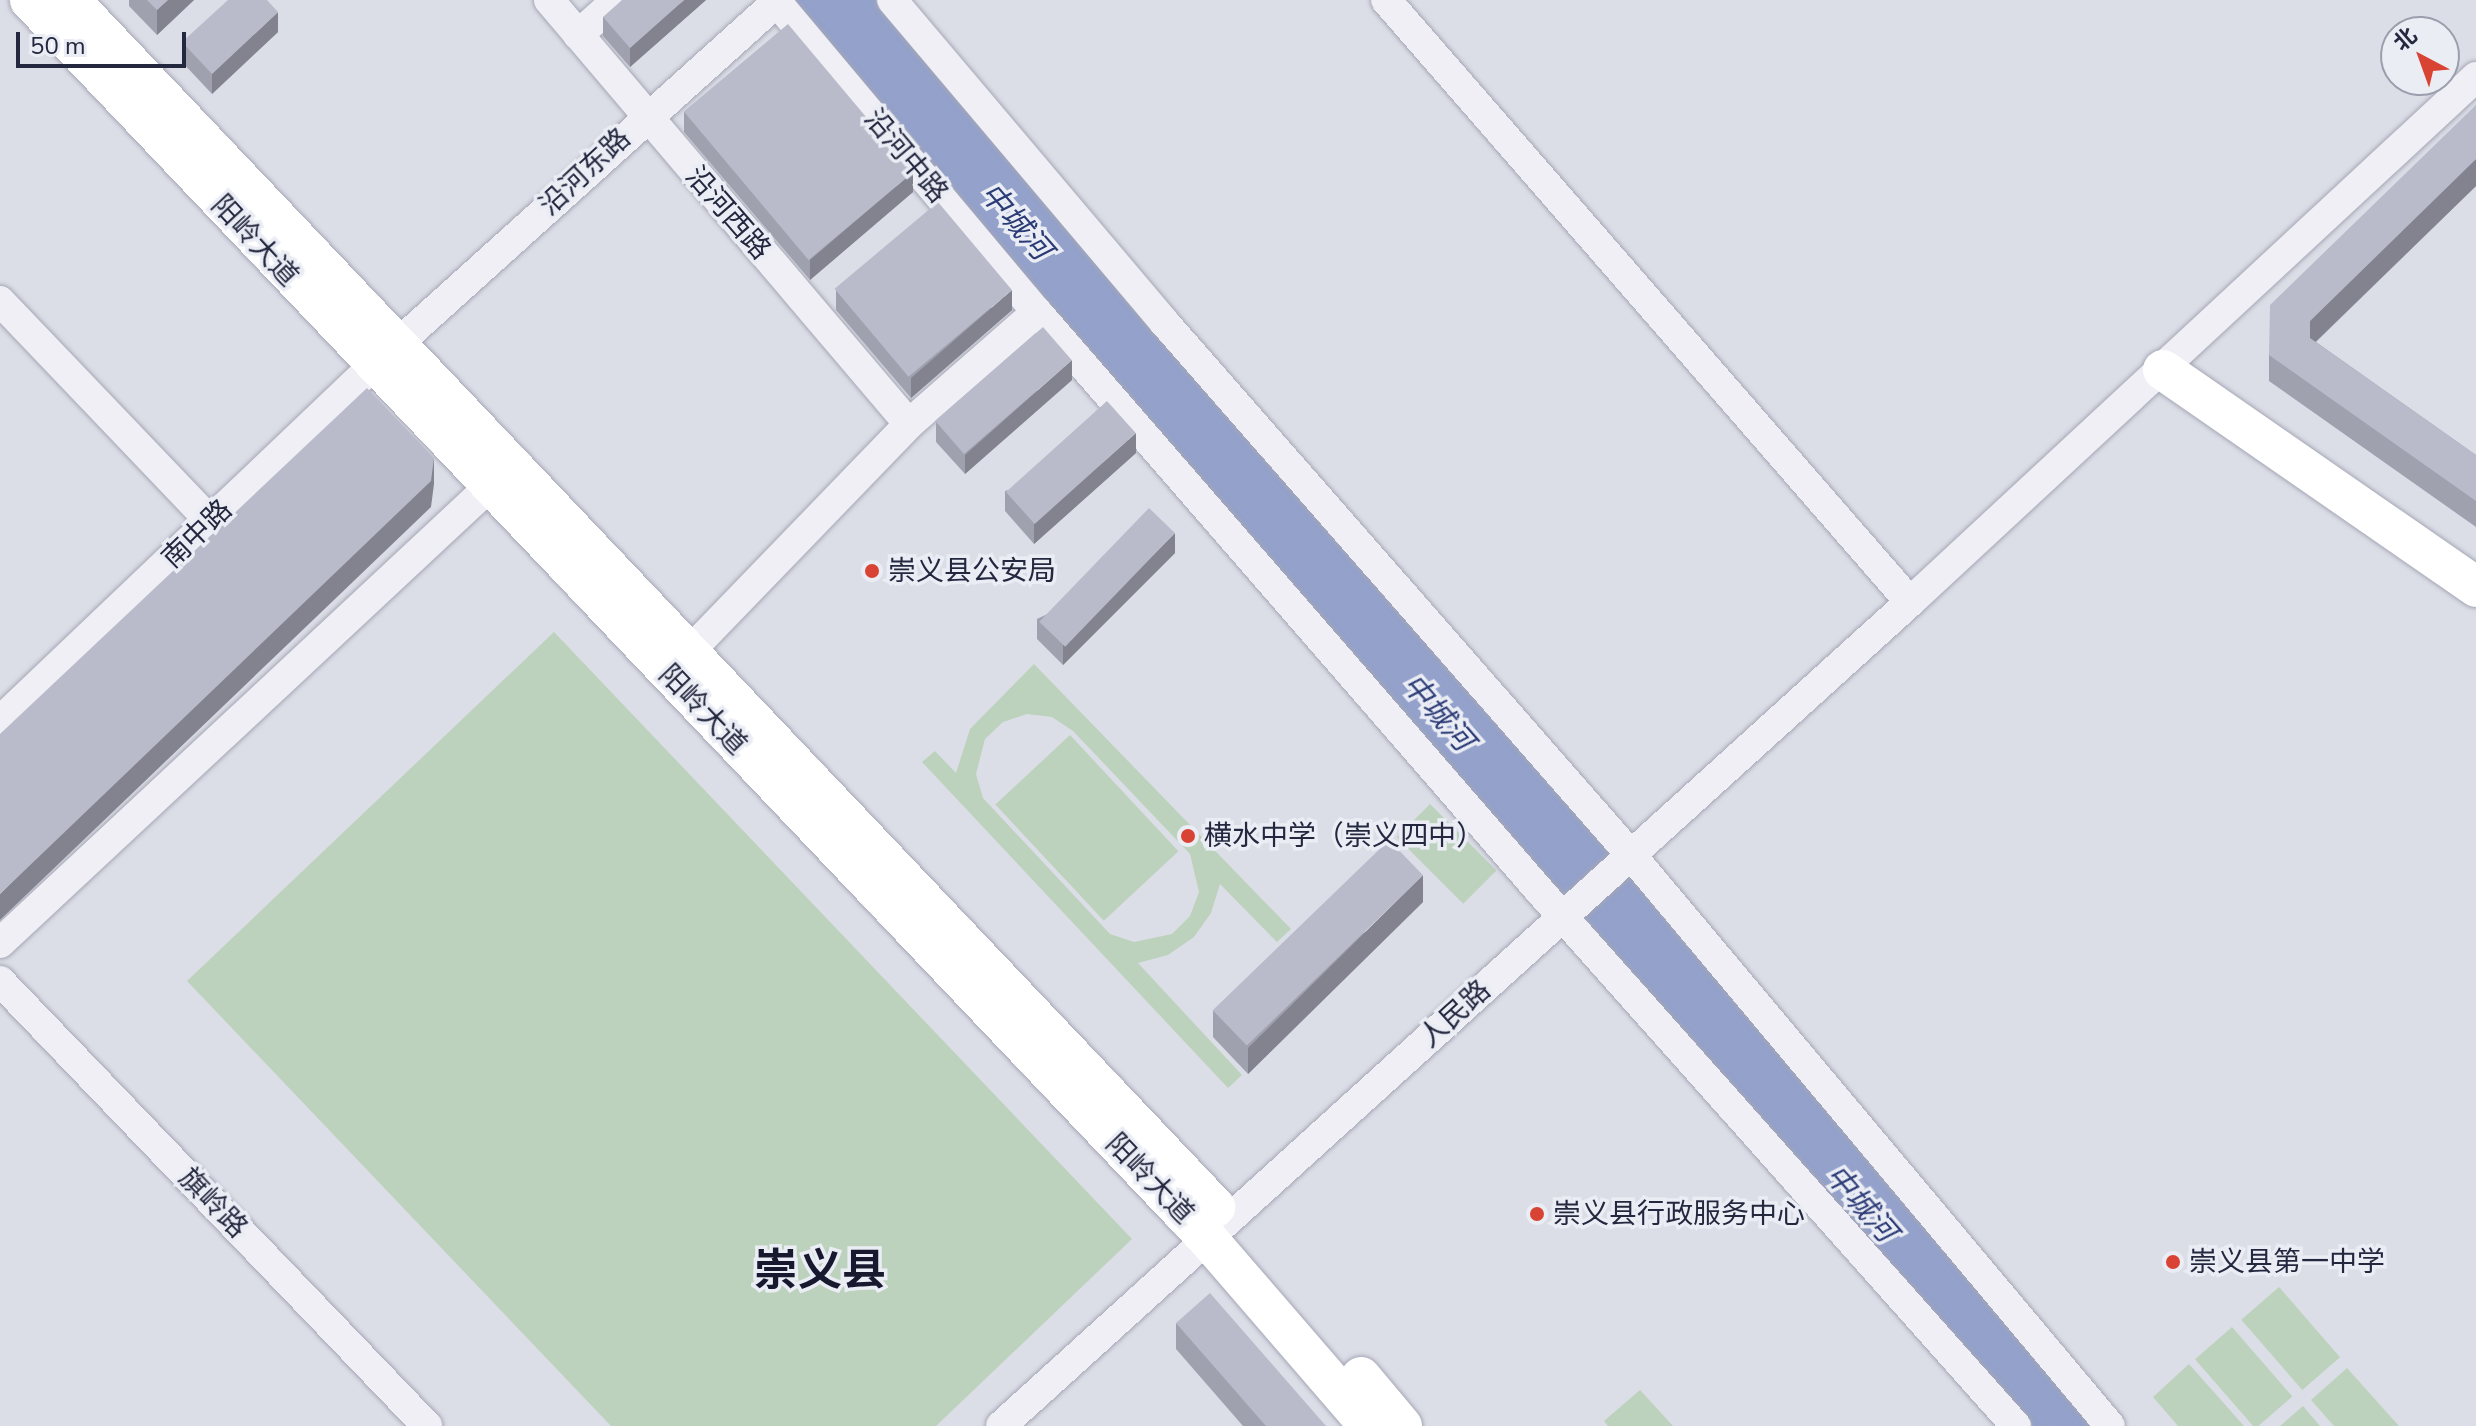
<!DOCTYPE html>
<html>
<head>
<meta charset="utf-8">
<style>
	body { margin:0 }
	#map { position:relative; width:2476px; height:1426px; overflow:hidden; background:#dcdee7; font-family:"Nunito Sans","Noto Sans SC",sans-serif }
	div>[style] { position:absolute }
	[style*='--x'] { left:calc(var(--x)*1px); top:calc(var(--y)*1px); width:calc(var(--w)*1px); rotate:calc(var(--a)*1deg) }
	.green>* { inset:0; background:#bcd2bc; transform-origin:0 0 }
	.river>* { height:40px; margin:-20px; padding:0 20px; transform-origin:20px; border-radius:20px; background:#93a1cb }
	.roads { filter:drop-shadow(0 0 2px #a5a7b5) drop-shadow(0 0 2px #a5a7b5) }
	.minor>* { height:30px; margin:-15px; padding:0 15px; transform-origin:15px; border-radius:15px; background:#efeff5 }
	.major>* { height:40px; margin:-20px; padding:0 20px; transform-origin:20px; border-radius:20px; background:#fff }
	.wall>* { inset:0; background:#9fa1af }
	.shaded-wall>* { inset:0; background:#82838e }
	.building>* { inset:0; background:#b9bbcb; transform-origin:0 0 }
	.dots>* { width:22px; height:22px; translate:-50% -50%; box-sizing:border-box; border:4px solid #ebedf5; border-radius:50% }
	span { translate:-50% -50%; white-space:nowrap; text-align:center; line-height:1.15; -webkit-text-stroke:7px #ebedf5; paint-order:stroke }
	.street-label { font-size:28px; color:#24283f }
	.poi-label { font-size:28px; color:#24283f }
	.left { translate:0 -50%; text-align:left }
	.water-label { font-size:30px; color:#2b3b76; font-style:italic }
	.town-label { font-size:44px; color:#17192f; font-weight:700 }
	.north { position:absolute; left:2380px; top:16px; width:80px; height:80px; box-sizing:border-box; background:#ebedf5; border:2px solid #9b9eac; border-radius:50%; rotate:319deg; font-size:22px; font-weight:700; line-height:32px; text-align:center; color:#24283f }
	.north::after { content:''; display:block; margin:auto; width:28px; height:36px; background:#d94334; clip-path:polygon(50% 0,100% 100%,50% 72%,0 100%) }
	.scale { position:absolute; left:16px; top:32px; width:170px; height:36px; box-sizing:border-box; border:4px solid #24283f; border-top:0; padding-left:10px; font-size:24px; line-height:28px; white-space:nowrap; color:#24283f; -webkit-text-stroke:6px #ebedf5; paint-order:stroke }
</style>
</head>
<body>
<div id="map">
	<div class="green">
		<div style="clip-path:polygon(554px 632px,1132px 1239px,936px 1426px,611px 1426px,187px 981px)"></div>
		<div style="clip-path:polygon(evenodd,1034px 664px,1291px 929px,1277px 942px,1220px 884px,1211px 913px,1194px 937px,1168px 955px,1138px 963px,1242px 1075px,1228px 1088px,922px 762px,935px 751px,956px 773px,970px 729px,1034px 664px,1027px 714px,1052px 717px,1073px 731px,1190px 854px,1199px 892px,1190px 916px,1172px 934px,1134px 942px,1110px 934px,983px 798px,976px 774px,985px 739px,1003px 722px,1027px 714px)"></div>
		<div style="left:1070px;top:735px;width:159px;height:102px;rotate:47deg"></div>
		<div style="left:1430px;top:804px;width:94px;height:47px;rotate:45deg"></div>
		<div style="left:2279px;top:1287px;width:93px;height:50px;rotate:49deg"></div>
		<div style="left:2232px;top:1327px;width:92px;height:49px;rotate:49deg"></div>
		<div style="clip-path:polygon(2189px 1364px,2244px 1426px,2178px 1426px,2153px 1397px)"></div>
		<div style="clip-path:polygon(2347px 1368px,2399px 1426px,2334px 1426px,2311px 1400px)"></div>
		<div style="clip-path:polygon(1640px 1390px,1673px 1426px,1608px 1426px,1604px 1421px)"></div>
		<div style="clip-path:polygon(2303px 1406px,2320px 1426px,2280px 1426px)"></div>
	</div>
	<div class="river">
		<div style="--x:807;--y:0;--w:1881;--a:49.31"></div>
		<div style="--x:850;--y:0;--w:1883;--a:49.22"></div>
	</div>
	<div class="roads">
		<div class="minor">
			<div style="--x:549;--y:0;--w:556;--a:49.67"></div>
			<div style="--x:775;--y:0;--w:407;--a:50"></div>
			<div style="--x:1037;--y:312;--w:764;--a:49.03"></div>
			<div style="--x:1538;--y:889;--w:719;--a:48.33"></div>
			<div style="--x:892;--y:0;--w:422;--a:49.8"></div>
			<div style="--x:1164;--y:322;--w:709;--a:48.78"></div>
			<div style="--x:1631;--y:855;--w:745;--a:50.01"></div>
			<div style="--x:1386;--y:0;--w:798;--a:48.96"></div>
			<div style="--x:578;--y:35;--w:52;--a:-41.9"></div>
			<div style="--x:0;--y:301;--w:304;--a:46.3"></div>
			<div style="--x:688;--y:653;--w:318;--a:-46"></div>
			<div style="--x:909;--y:424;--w:170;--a:-41.2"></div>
			<div style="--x:0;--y:721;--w:515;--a:-43.58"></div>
			<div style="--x:373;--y:366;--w:547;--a:-42.03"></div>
			<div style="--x:0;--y:943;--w:670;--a:-43"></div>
			<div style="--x:0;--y:981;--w:617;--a:46.18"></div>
			<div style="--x:1001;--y:1426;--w:1227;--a:-42.19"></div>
			<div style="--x:1910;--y:602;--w:772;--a:-42.85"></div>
		</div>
		<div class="major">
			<div style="--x:30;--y:0;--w:1707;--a:46.45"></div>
			<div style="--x:1206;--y:1237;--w:250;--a:49.2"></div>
			<div style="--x:70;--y:0;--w:1664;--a:46.51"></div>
			<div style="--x:2163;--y:370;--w:381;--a:34.7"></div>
			<div style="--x:1361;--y:1377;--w:64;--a:50.1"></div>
		</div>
	</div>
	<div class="wall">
		<div style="clip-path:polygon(129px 0,194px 0,157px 35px,129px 6px)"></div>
		<div style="clip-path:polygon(706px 0,630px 67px,603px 36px,603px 17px)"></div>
		<div style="clip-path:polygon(278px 32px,212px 94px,182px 62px,182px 42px)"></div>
		<div style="clip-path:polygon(2476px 105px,2476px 186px,2316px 342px,2476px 455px,2476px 527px,2269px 381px,2269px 355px)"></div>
		<div style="clip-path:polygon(684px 112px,913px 192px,810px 280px,684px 132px)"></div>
		<div style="clip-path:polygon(836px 290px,1012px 310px,911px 398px,836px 310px)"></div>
		<div style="clip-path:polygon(1072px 380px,965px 474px,936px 442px,936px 422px)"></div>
		<div style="clip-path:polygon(1136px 453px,1034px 544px,1005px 511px,1005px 491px)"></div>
		<div style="clip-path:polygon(1175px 553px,1063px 665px,1037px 639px,1037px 619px)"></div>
		<div style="clip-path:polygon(1423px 902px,1248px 1074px,1213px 1037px,1213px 1011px)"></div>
		<div style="clip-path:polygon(1176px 1323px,1326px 1426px,1243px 1426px,1176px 1349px)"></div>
	</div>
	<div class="shaded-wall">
		<div style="clip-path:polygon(168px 0,194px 0,157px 35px,157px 10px)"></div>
		<div style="clip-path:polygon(684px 0,706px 0,630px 67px,630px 48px)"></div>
		<div style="clip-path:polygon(278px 12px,278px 32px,212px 94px,212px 74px)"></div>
		<div style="clip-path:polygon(2476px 159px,2476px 186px,2310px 347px,2310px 321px)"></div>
		<div style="clip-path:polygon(913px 172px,913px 192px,810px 280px,810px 260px)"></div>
		<div style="clip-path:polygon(1012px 290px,1012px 310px,911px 398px,911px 378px)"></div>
		<div style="clip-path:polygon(1072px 360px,1072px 380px,965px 474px,965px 455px)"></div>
		<div style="clip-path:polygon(1136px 433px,1136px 453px,1034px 544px,1034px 524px)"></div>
		<div style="clip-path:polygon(434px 458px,434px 484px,431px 507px,0 920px,0 894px)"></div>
		<div style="clip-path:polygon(1175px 533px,1175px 553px,1063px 665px,1063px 645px)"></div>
		<div style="clip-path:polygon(1423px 875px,1423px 902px,1248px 1074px,1248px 1048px)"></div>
	</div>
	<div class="building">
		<div style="clip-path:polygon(147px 0,168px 0,157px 10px)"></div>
		<div style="clip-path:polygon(228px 0,267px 0,278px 12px,212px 74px,182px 42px)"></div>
		<div style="clip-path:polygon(622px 0,684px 0,630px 48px,603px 17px)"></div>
		<div style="left:788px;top:24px;width:194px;height:136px;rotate:50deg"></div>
		<div style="clip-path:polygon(2476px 105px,2476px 159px,2310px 321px,2310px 338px,2476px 455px,2476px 501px,2269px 355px,2270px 305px)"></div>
		<div style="left:938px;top:202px;width:115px;height:135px;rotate:50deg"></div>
		<div style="left:1043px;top:327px;width:44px;height:143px;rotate:49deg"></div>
		<div style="clip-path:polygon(367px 388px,434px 458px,431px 481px,0 894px,0 734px)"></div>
		<div style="left:1107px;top:401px;width:43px;height:136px;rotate:48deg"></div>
		<div style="left:1149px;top:508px;width:36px;height:158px;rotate:44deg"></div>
		<div style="left:1389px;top:840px;width:49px;height:245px;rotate:46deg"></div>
		<div style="clip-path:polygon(1210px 1293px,1326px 1426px,1266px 1426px,1176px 1323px)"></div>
	</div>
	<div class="dots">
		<div style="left:872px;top:571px;background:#d94334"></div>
		<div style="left:1188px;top:836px;background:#d94334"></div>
		<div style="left:1537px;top:1214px;background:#d94334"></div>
		<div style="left:2173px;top:1262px;background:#d94334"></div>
	</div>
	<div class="street-label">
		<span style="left:906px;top:156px;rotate:50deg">沿河中路</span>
		<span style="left:585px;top:172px;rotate:-43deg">沿河东路</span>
		<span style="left:728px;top:213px;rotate:49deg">沿河西路</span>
		<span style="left:255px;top:241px;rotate:47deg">阳岭大道</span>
		<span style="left:197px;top:534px;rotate:-44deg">南中路</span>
		<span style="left:703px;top:710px;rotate:46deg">阳岭大道</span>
		<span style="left:1455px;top:1014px;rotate:-42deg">人民路</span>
		<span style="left:1150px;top:1179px;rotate:46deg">阳岭大道</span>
		<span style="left:213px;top:1203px;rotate:46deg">旗岭路</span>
	</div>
	<div class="poi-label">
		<span class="left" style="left:888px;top:571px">崇义县公安局</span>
		<span class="left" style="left:1204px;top:836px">横水中学（崇义四中）</span>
		<span class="left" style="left:1553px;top:1214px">崇义县行政服务中心</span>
		<span class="left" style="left:2189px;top:1262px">崇义县第一中学</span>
	</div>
	<div class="water-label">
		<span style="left:1015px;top:222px;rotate:49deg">中城河</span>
		<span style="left:1437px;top:713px;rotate:49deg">中城河</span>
		<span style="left:1860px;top:1204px;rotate:49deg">中城河</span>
	</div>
	<div class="town-label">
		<span style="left:820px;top:1271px">崇义县</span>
	</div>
	<div class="north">北</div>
	<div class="scale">50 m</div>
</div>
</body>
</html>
